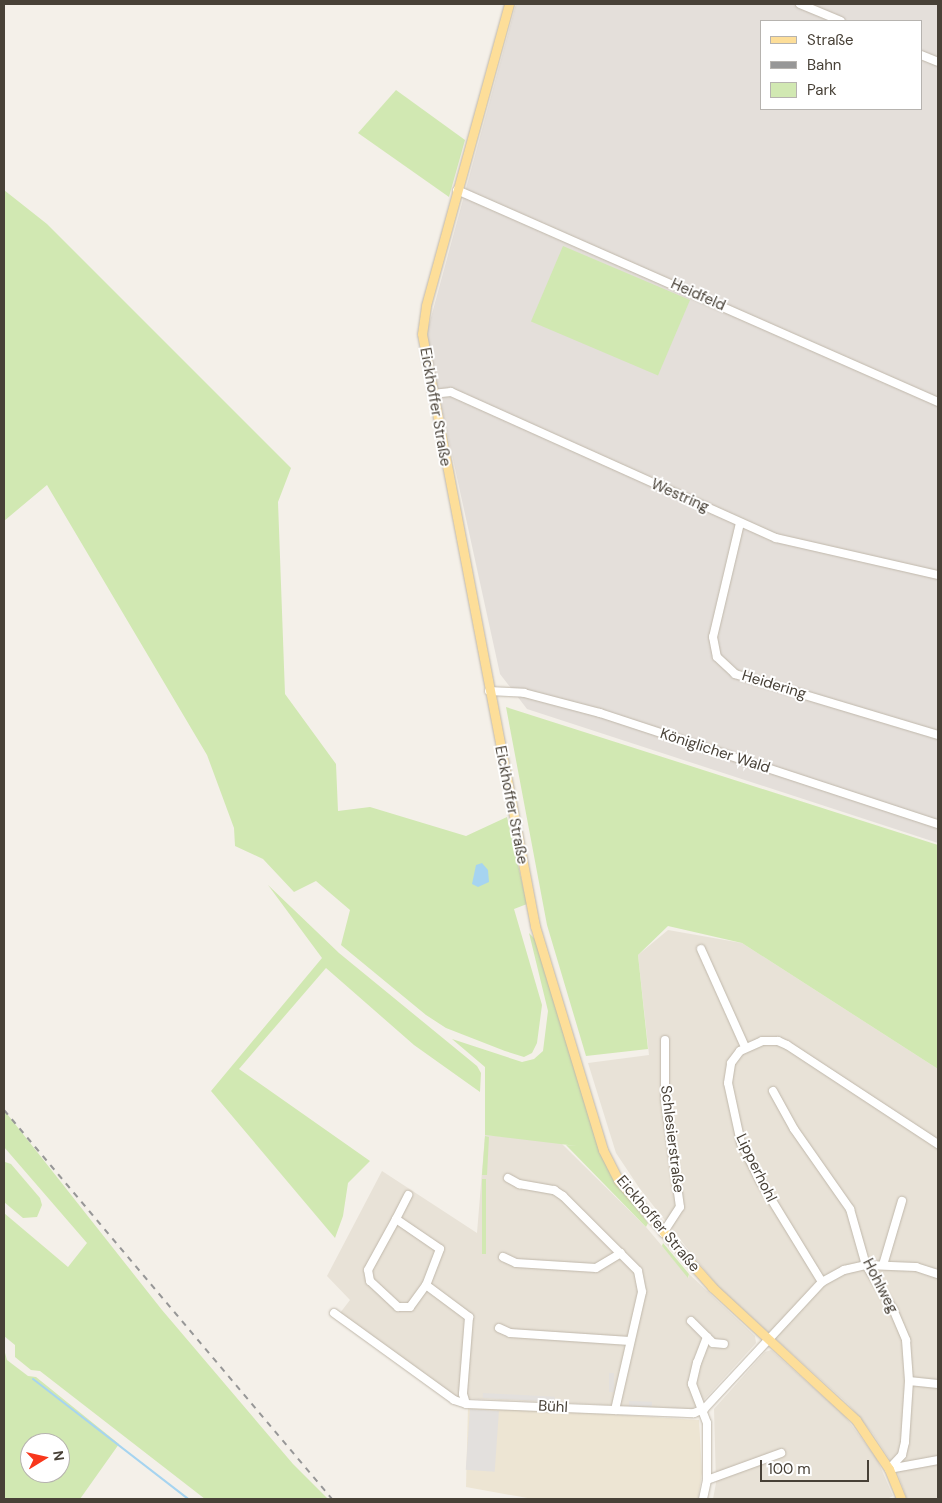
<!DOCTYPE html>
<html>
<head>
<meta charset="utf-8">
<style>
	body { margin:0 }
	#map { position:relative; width:942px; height:1503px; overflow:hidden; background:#f4f0e9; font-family:"DM Sans",sans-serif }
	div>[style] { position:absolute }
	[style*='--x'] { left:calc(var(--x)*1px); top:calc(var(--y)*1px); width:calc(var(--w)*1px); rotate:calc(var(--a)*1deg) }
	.residential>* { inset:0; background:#e8e2d7 }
	.industrial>* { inset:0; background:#e4dfda }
	.education>* { inset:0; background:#ede5d3 }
	.green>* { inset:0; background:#d1e8b2; transform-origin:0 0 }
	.parking>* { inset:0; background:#e3e0dd; transform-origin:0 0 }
	.water>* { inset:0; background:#a6d4f0 }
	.stream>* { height:2px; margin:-1px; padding:0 1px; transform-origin:1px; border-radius:1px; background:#a6d4f0 }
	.roads { filter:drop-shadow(0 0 1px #c0b8ab) drop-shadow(0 0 1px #c0b8ab) }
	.minor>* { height:8px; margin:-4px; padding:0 4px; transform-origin:4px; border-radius:4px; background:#fff }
	.major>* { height:9px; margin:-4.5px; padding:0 4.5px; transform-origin:4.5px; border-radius:4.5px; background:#fdde99 }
	.rail>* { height:2px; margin-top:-1px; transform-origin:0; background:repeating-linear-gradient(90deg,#979797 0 6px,transparent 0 12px) }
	span { translate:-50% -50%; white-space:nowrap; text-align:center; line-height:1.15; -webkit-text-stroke:4px #fff; paint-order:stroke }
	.street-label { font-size:15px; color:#484137 }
	.frame { position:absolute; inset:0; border:5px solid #484137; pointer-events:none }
	.legend { position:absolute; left:760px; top:20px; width:162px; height:90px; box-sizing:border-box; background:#fff; border:1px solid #b6b3af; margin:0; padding:6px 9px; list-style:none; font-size:15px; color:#484137 }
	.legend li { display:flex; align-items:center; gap:10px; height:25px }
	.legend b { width:25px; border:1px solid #b6b3af }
	.north { position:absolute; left:20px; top:1433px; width:50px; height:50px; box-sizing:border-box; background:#fff; border:1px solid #b6b3af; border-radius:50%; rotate:81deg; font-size:14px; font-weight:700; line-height:20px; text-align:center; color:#484137 }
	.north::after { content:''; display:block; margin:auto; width:18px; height:22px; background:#f8371c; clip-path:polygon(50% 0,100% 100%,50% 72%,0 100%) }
	.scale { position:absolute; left:760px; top:1460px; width:109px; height:22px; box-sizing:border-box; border:2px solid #484137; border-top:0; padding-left:6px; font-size:15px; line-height:18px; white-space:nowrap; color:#484137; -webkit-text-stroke:4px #fff; paint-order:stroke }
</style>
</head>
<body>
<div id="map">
	<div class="residential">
		<div style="clip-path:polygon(668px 930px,742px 943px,938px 1069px,938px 1499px,907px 1499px,896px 1469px,873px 1434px,848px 1404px,720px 1289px,640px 1189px,616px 1153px,588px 1063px,649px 1055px,638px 955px)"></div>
		<div style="clip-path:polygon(485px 1135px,559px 1141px,646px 1227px,689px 1278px,689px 1274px,755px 1336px,756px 1343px,705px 1399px,692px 1409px,458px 1398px,340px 1313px,350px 1300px,327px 1276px,382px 1171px,477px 1233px)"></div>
		<div style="clip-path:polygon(771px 1350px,844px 1415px,877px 1459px,893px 1496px,887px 1499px,713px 1499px,716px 1483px,714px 1409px,765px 1352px)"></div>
	</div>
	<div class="industrial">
		<div style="clip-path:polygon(evenodd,516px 4px,938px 4px,938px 843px,527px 709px,500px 674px,426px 336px,516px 4px,761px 21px,921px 21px,921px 109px,761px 109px,761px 21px)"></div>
	</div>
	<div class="education">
		<div style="clip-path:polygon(468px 1405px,699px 1420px,702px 1473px,698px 1499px,533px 1499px,466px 1487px)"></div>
	</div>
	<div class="green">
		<div style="clip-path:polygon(396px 90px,465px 140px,449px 197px,358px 133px)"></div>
		<div style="clip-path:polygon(4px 190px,47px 224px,291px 468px,278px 502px,285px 694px,336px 764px,338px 811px,370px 807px,466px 836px,507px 817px,527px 904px,514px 909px,542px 1005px,537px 1043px,532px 1053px,524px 1057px,505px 1051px,446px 1028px,426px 1015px,341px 945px,350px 910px,316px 881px,294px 892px,263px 859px,235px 846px,234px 828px,207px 755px,47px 485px,4px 521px)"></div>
		<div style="left:563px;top:246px;width:138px;height:82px;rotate:23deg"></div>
		<div style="clip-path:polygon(506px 707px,938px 845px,938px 1069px,742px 943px,668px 926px,638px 955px,648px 1049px,586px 1056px,547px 925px)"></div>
		<div style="clip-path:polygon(268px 885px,339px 953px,477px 1066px,481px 1073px,480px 1092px,414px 1045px,326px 968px,239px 1069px,370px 1161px,348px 1183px,343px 1216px,335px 1238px,211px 1091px,322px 958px)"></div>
		<div style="clip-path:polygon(529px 933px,536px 940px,600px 1154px,617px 1184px,648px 1223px,646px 1227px,566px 1145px,577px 1146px,485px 1135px,485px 1067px,452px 1039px,522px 1062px,534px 1059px,543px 1051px,548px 1011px)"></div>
		<div style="clip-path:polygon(4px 1110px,162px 1310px,293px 1464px,328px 1499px,205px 1499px,40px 1371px,31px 1370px,15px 1357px,15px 1345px,4px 1336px,4px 1213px,68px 1267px,87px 1243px,4px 1147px)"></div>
		<div style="clip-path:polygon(485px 1136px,489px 1137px,487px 1175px,482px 1175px)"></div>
		<div style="clip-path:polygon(5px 1162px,11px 1164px,40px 1198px,42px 1205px,37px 1217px,23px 1218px,4px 1202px)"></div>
		<div style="left:482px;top:1179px;width:4px;height:75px"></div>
		<div style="clip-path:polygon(663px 1243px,689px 1274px,688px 1278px,662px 1246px)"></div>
		<div style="clip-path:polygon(evenodd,4px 1349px,7px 1360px,28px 1376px,36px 1377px,119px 1444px,80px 1499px,4px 1499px,4px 1349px,30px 1443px,60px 1443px,60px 1473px,30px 1473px,30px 1443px)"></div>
	</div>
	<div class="parking">
		<div style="left:609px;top:1373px;width:5px;height:19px"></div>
		<div style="left:483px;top:1393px;width:72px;height:5px;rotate:3deg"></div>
		<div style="left:629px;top:1401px;width:23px;height:5px;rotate:2deg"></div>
		<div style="left:470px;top:1409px;width:29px;height:61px;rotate:4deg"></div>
	</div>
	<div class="water">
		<div style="clip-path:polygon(482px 863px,488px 870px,489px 882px,478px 887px,472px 884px,476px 865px)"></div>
	</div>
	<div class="stream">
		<div style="--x:33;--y:1379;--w:196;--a:37.7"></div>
	</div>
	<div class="roads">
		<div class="minor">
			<div style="--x:800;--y:4;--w:44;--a:22.5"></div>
			<div style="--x:921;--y:55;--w:18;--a:22"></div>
			<div style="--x:457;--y:190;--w:526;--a:23.79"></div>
			<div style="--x:432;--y:394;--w:19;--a:-6"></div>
			<div style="--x:451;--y:392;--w:356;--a:24.2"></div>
			<div style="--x:776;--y:538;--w:166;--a:12.9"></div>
			<div style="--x:740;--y:523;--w:117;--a:103.3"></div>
			<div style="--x:713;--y:637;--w:20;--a:79"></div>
			<div style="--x:717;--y:657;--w:25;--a:43"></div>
			<div style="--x:735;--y:674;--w:212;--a:16.7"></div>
			<div style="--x:489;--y:691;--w:35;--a:3"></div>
			<div style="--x:524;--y:693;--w:79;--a:14.7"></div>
			<div style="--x:600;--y:713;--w:356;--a:18.2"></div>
			<div style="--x:701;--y:949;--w:107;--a:65.8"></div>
			<div style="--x:773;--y:1091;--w:43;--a:61.1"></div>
			<div style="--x:794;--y:1129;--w:98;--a:55"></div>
			<div style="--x:850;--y:1209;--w:58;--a:74.1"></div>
			<div style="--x:866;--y:1265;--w:52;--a:58.5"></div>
			<div style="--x:893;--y:1309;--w:34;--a:67"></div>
			<div style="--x:906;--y:1340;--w:41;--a:85.8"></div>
			<div style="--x:909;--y:1381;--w:61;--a:93.8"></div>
			<div style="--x:905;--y:1442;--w:13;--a:103"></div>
			<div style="--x:902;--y:1455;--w:19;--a:133"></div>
			<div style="--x:508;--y:1178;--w:13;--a:29"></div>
			<div style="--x:519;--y:1184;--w:36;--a:10"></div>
			<div style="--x:554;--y:1190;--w:11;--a:34"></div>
			<div style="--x:563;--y:1196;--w:106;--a:45"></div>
			<div style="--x:638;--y:1271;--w:21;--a:79"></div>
			<div style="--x:642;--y:1292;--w:121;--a:102.9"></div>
			<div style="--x:396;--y:1219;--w:27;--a:-63"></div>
			<div style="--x:663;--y:1233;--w:31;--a:-57"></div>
			<div style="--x:680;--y:1207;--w:109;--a:-97.9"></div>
			<div style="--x:665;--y:1099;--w:59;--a:-90"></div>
			<div style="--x:503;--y:1257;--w:14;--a:25"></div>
			<div style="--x:516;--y:1263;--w:80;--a:3.6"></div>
			<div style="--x:596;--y:1268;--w:29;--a:-31"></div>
			<div style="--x:883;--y:1265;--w:67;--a:-73.5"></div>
			<div style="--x:822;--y:1282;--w:119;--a:-121.5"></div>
			<div style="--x:760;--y:1181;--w:42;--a:-116.6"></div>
			<div style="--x:741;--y:1143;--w:61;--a:-102.2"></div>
			<div style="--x:728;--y:1083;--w:20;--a:-81"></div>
			<div style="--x:731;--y:1063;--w:15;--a:-53"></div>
			<div style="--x:740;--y:1051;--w:24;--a:-24"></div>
			<div style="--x:762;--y:1041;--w:16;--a:0"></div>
			<div style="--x:778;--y:1041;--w:10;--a:24"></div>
			<div style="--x:787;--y:1045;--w:181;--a:33.3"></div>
			<div style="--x:426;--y:1285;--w:27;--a:126"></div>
			<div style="--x:410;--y:1307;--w:12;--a:180"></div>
			<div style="--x:398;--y:1307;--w:38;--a:-137"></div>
			<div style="--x:370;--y:1281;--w:11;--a:-100"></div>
			<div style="--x:368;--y:1270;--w:58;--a:-61.2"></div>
			<div style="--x:396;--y:1219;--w:53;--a:34.3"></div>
			<div style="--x:440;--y:1249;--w:39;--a:111"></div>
			<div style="--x:426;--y:1285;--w:54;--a:36.7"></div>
			<div style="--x:469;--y:1317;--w:77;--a:94.5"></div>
			<div style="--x:463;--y:1394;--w:10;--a:73"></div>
			<div style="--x:334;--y:1313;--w:148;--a:35.9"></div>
			<div style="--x:454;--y:1400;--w:13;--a:18"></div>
			<div style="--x:466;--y:1404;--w:228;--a:2.3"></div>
			<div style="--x:694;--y:1413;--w:11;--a:-22"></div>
			<div style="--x:704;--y:1409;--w:173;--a:-47.1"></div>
			<div style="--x:822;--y:1282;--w:25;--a:-29"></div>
			<div style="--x:844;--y:1270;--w:23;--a:-13"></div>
			<div style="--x:866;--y:1265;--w:50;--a:2.3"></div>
			<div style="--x:916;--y:1267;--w:23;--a:18"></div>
			<div style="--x:691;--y:1321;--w:31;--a:45"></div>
			<div style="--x:713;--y:1343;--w:11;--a:5"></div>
			<div style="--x:499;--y:1328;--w:12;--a:24"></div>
			<div style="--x:510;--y:1333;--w:120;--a:3.8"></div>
			<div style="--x:909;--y:1381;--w:29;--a:6"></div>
			<div style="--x:889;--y:1469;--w:50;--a:-10.4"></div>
			<div style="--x:707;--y:1480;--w:79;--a:-20"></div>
			<div style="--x:703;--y:1499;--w:19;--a:-78"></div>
			<div style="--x:707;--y:1480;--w:57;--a:-90"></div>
			<div style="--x:707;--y:1423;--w:42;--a:-111"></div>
			<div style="--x:692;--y:1384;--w:22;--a:-77"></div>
			<div style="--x:697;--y:1363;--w:28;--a:-69"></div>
		</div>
		<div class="major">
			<div style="--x:509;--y:4;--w:313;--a:105.4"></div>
			<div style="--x:426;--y:306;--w:28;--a:98"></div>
			<div style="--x:422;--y:334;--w:603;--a:79.19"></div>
			<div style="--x:535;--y:926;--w:234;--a:73.1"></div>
			<div style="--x:603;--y:1150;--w:35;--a:63"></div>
			<div style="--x:619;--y:1181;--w:141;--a:48.7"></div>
			<div style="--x:712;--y:1287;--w:196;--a:42.7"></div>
			<div style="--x:856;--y:1420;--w:59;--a:56"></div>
			<div style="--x:889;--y:1469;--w:32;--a:68"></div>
		</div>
	</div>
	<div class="rail">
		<div style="--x:4;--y:1110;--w:509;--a:49.86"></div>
	</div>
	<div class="street-label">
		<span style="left:698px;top:295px;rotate:24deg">Heidfeld</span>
		<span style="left:435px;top:407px;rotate:80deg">Eickhoffer Straße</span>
		<span style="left:680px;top:496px;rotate:24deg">Westring</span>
		<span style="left:774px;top:685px;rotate:17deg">Heidering</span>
		<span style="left:715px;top:751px;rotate:18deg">Königlicher Wald</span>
		<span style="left:511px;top:805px;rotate:79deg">Eickhoffer Straße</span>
		<span style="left:672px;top:1139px;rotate:83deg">Schlesierstraße</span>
		<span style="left:756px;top:1168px;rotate:64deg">Lipperhohl</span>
		<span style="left:658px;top:1224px;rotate:50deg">Eickhoffer Straße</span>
		<span style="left:880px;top:1286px;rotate:63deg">Hohlweg</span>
		<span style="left:553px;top:1407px;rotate:3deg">Bühl</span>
	</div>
	<div class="frame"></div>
	<ul class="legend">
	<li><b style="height:6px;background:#fdde99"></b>Straße</li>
	<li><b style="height:6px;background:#979797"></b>Bahn</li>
	<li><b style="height:14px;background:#d1e8b2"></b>Park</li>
	</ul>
	<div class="north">N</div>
	<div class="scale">100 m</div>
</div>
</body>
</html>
